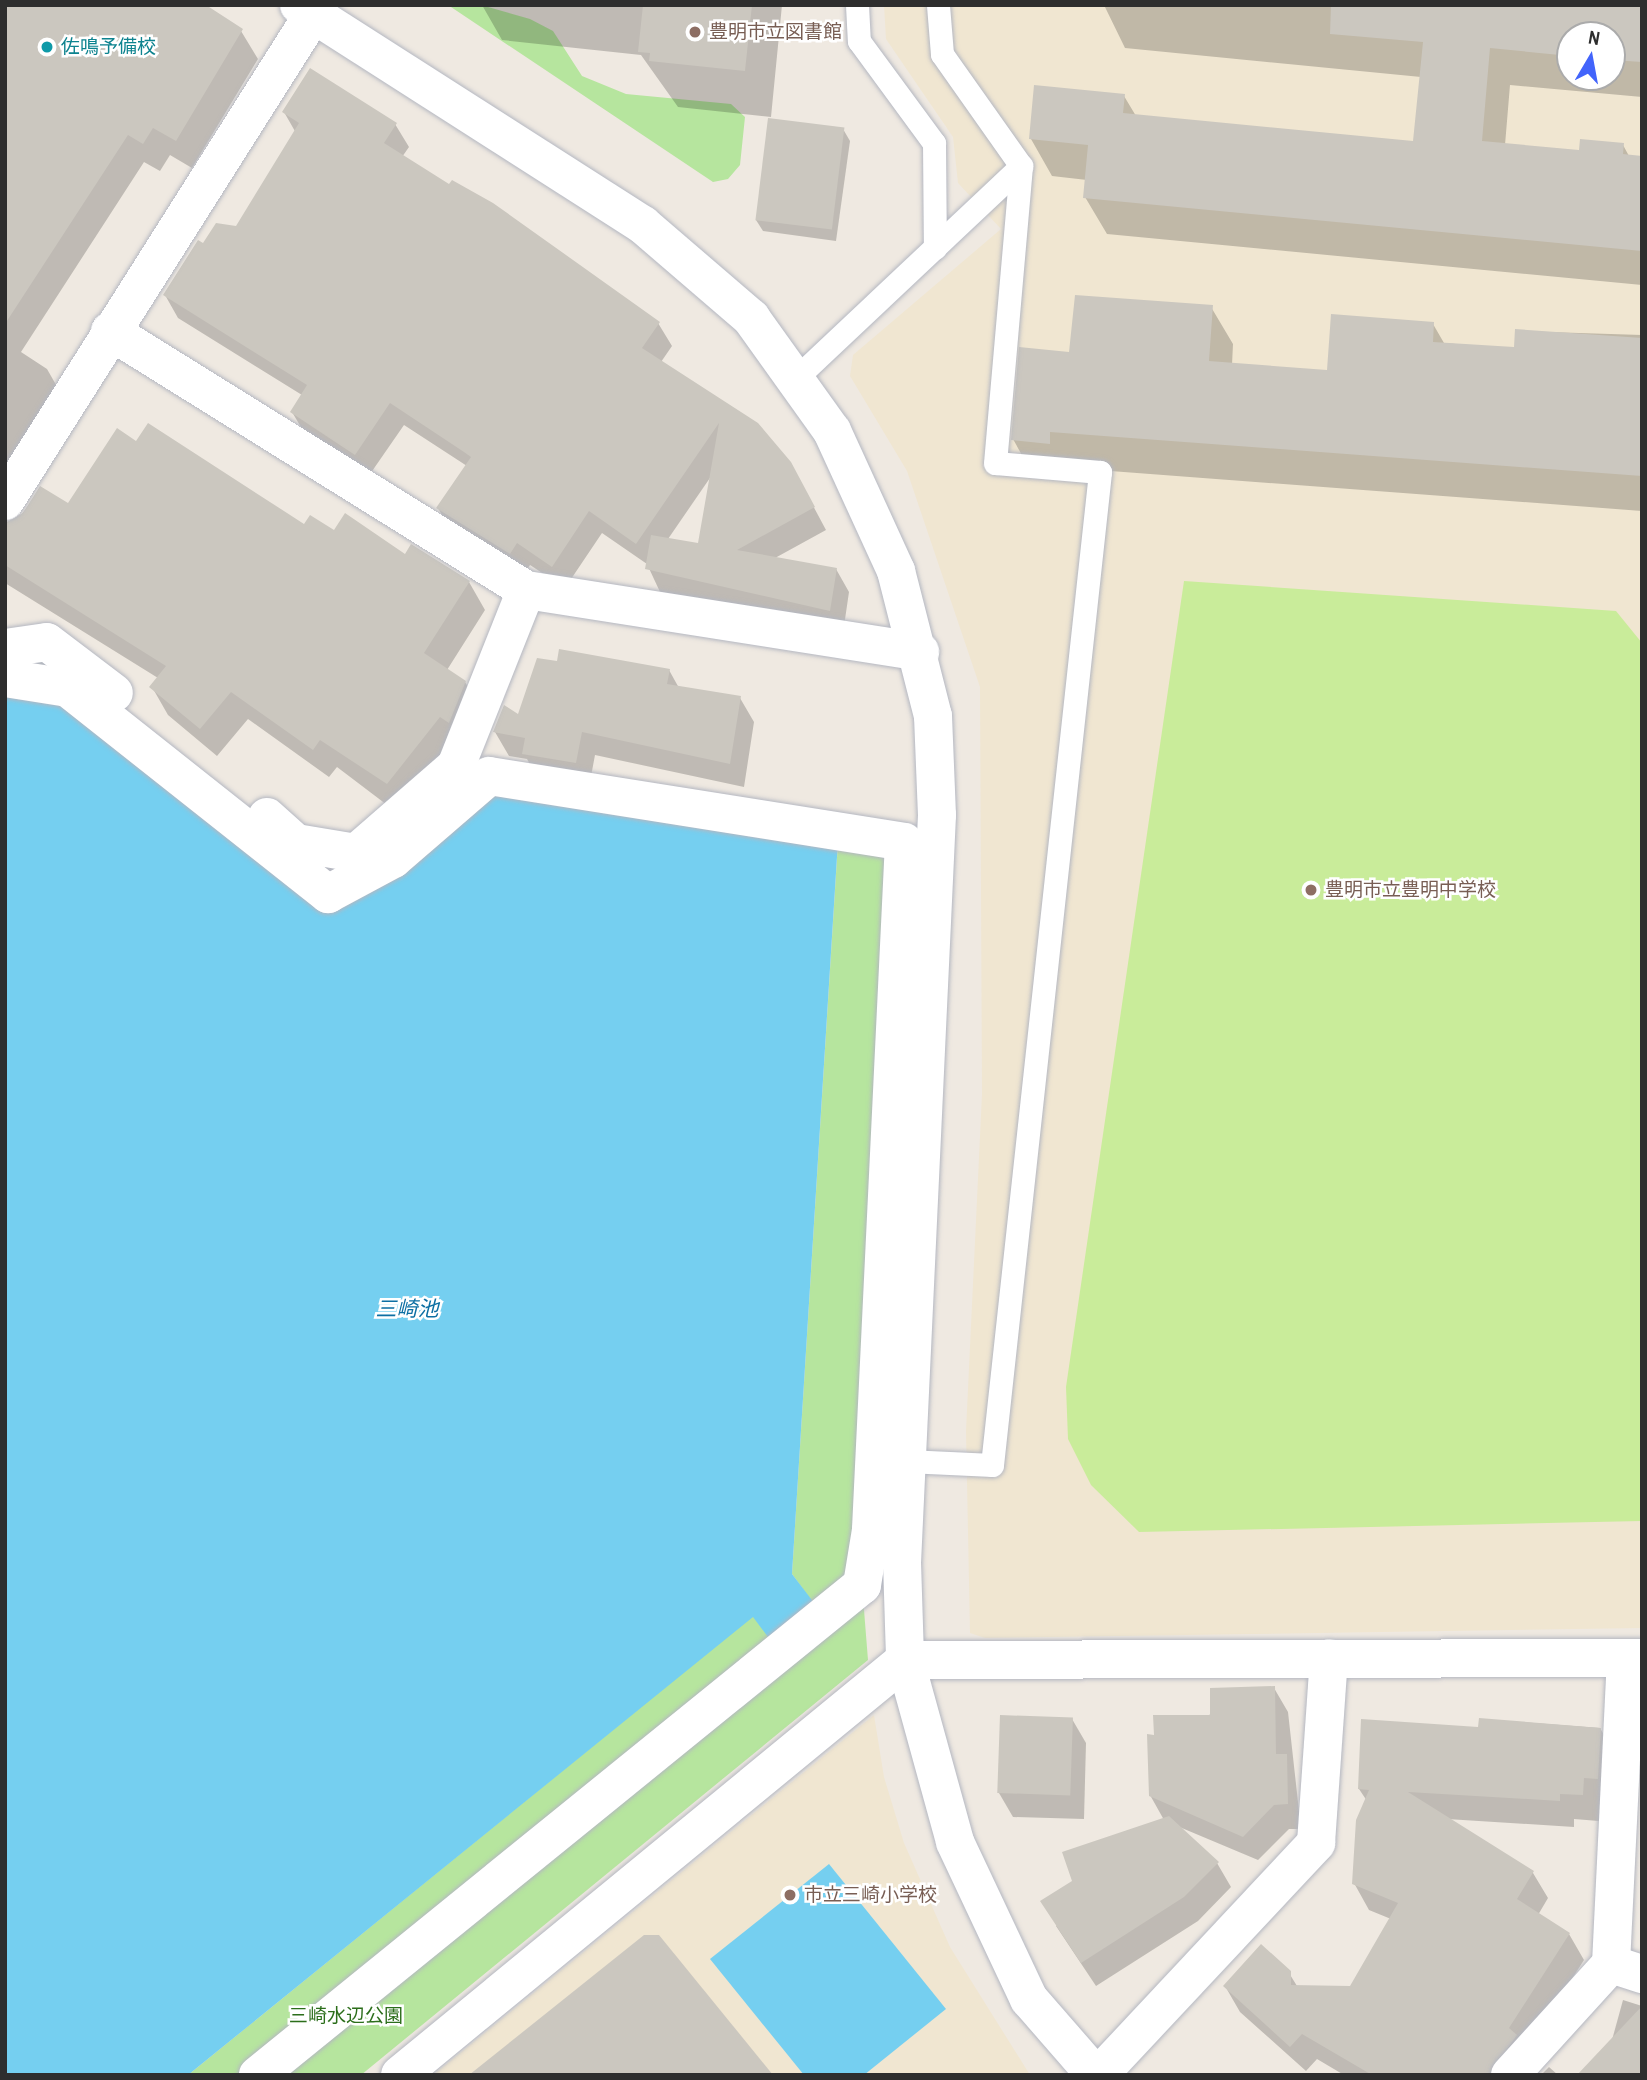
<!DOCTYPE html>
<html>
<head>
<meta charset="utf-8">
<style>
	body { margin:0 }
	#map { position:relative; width:1647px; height:2080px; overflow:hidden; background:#efe9e1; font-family:"Archivo Narrow","Noto Sans JP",sans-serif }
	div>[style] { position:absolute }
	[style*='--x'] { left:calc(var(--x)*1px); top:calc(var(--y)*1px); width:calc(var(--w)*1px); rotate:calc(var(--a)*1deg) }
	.education>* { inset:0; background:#f0e6d1 }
	.green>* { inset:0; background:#b6e59e }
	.pitch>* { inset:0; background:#c9ec9a }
	.water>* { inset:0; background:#75cff0 }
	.shadow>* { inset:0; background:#0003 }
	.building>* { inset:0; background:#cbc7bf; transform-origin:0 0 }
	.roads { filter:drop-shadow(0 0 2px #b4b7c1) drop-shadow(0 0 2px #b4b7c1) }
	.lane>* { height:23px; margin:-11.5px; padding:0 11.5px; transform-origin:11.5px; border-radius:11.5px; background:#fff }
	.street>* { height:38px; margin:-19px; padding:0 19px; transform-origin:19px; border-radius:19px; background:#fff }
	.secondary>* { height:38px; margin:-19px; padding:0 19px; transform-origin:19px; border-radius:19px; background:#fff }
	.dots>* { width:19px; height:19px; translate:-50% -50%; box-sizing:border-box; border:4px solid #fff; border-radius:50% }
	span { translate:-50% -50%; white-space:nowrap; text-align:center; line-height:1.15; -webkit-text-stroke:5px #fff; paint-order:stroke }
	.education-label { font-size:19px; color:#785e54 }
	.left { translate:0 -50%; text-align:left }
	.culture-label { font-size:19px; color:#0d838f }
	.park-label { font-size:19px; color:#2c6e1b }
	.water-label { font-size:21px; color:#0d6fa3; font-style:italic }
	.frame { position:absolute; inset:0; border:7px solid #2e2e2e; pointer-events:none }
	.north { position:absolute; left:1556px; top:21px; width:70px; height:70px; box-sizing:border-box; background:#fff; border:2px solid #ababab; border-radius:50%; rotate:10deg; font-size:19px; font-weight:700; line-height:28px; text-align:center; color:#2e2e2e }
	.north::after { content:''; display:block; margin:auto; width:24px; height:32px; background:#4264fb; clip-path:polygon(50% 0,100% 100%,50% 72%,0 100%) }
</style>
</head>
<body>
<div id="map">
	<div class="education">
		<div style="clip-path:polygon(evenodd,884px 5px,1642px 5px,1642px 1628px,985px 1638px,970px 1633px,966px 1431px,982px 1094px,980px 687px,907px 471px,850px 376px,853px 355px,1001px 229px,958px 183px,953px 137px,886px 39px,884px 5px,1570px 35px,1612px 35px,1612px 77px,1570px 77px,1570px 35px)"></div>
		<div style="clip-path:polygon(874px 1715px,884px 1777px,904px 1843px,950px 1947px,1030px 2075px,433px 2075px)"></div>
	</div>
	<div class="green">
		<div style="clip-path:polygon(448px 5px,481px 5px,530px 19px,553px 31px,582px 76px,626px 94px,731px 104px,745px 117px,740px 165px,728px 179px,713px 182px)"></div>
		<div style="clip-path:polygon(31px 661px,51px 662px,321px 877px,894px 827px,862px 1585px,868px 1660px,361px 2075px,188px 2075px,753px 1616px,768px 1636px,817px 1608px,792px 1574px,838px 842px,402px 876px,329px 913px,67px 700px)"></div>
	</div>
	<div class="pitch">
		<div style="clip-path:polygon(1184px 581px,1616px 611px,1642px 643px,1642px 1521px,1139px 1532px,1091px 1485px,1068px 1439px,1066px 1387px)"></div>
	</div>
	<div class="water">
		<div style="clip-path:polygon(5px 687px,67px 700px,329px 913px,402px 876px,489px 789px,838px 841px,792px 1574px,818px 1608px,768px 1637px,753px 1617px,188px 2075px,5px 2075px)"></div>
		<div style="clip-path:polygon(829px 1864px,946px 2009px,864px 2075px,804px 2075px,710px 1959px)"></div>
	</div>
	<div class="shadow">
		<div style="clip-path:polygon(5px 5px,241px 31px,258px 59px,192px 168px,170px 155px,160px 171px,144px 162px,21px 352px,47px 369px,63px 397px,5px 513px)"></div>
		<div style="clip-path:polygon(482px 5px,782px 5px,771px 117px,678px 107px,641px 55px,502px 40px)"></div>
		<div style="clip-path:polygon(evenodd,1104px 5px,1642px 5px,1642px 97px,1510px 85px,1505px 145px,1581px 152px,1623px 145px,1629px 156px,1642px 157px,1642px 285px,1107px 234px,1085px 197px,1087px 180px,1052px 176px,1031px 139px,1124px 96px,1136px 116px,1415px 143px,1421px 77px,1125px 48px,1104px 5px,1570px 35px,1612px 35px,1612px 77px,1570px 77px,1570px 35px)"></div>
		<div style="clip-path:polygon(evenodd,284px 112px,395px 124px,409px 147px,402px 157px,658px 323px,672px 346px,661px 362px,803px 487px,826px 530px,775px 558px,836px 569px,849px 592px,843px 633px,660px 592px,647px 564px,602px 533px,565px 588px,530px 565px,523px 576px,451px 531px,438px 508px,467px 466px,404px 425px,368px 477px,305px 434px,292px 412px,302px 395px,178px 318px,165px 295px,203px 246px,237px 228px,296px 133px,284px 112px,712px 475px,699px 545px,668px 539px,712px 475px)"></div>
		<div style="clip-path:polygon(843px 129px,850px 141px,836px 241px,763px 231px,756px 220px)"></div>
		<div style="clip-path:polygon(1211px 307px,1233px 344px,1232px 365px,1329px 372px,1433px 324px,1444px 343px,1515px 349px,1517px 331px,1642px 335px,1642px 511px,1071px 468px,1034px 477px,1013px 439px,1071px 354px)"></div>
		<div style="clip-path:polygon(137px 443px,305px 526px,469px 582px,485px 610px,447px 670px,465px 682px,482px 710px,395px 811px,337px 767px,329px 777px,248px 719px,217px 756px,168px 715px,152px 687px,158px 678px,5px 583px,5px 524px,16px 522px,41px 488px,68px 506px)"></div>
		<div style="clip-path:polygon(669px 670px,679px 688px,740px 698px,754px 722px,744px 787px,595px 755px,589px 787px,537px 777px,527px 759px,509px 756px,495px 732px,519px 717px)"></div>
		<div style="clip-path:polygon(1274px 1688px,1288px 1712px,1301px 1829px,1289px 1829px,1258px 1860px,1177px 1826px,1217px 1863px,1231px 1887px,1198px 1921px,1096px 1986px,1056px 1926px,1164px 1820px,1150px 1795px,1156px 1737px)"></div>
		<div style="clip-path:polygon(1072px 1719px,1086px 1743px,1084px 1819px,1013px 1817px,999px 1793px)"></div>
		<div style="clip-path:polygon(1480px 1719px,1600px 1728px,1615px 1754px,1611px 1822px,1574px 1819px,1574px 1827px,1447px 1819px,1533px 1873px,1548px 1898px,1538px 1915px,1569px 1934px,1584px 1960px,1525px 2052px,1520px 2075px,1344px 2075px,1317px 2059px,1306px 2071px,1240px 2012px,1225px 1986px,1289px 1973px,1297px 1986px,1351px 1988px,1391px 1919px,1369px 1910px,1354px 1883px,1367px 1801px,1359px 1789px,1480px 1729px)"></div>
		<div style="clip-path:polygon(1623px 2000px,1642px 2006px,1642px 2075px,1612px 2040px)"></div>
		<div style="clip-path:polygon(1549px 2067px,1558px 2075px,1541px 2075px)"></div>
	</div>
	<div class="building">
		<div style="clip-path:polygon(5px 5px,206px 5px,243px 29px,176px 141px,153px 128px,143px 144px,128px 135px,5px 324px)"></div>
		<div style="clip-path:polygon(643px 5px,752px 5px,745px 71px,649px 61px,650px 53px,638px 52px)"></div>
		<div style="clip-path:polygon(1331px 5px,1642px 5px,1642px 62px,1612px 60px,1612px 35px,1570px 35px,1570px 56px,1490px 48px,1482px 141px,1579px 150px,1580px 139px,1624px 143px,1623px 154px,1642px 156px,1642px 251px,1083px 198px,1088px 145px,1029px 139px,1034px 85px,1125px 94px,1123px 113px,1413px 141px,1423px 42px,1330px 34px)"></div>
		<div style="clip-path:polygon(310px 68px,397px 123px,384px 143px,449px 184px,452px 180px,493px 203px,660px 322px,642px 348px,758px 423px,791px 462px,815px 507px,737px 550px,837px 568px,830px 611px,645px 569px,651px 535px,698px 543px,719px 423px,636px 544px,589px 511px,552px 567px,517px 543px,510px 554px,436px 508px,471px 457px,464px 452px,390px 403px,355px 455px,290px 412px,307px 385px,163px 295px,198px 240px,203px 243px,216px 223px,236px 226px,299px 123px,282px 112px)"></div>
		<div style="left:768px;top:118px;width:77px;height:103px;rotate:7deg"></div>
		<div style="clip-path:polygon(1075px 295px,1213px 305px,1209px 361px,1327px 370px,1331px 314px,1434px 322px,1433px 342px,1514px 347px,1515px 329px,1642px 338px,1642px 476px,1050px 432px,1050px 444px,1011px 440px,1019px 347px,1069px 352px)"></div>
		<div style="clip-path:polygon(148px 423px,304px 524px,310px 515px,334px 530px,345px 513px,405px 554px,411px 544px,470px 581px,424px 653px,466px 681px,449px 723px,440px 717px,387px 784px,320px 740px,313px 750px,231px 692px,200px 729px,149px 687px,166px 666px,5px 565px,5px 523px,23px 513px,40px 486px,68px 503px,117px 428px,136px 441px)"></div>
		<div style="clip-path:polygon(559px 649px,670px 669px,667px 684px,741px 696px,730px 764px,582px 732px,576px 763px,522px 754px,525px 738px,493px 732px,504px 705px,518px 714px,537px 658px,557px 661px)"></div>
		<div style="clip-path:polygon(1275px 1686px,1276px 1754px,1287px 1754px,1288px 1804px,1274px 1805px,1243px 1837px,1149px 1796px,1147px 1734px,1154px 1735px,1153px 1715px,1210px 1715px,1210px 1688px)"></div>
		<div style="left:1000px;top:1715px;width:73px;height:78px;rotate:2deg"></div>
		<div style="clip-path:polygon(1479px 1718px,1601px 1728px,1598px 1779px,1584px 1778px,1583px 1795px,1560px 1794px,1560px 1801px,1408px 1792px,1534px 1871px,1517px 1899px,1570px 1933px,1509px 2028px,1517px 2035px,1489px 2075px,1372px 2075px,1302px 2034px,1290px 2047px,1223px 1986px,1261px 1944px,1291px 1971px,1291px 1985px,1350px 1986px,1398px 1903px,1352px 1884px,1356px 1820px,1369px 1790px,1358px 1789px,1361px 1719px,1478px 1727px)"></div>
		<div style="clip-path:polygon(1169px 1816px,1219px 1862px,1184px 1897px,1081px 1963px,1040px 1901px,1072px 1881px,1062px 1852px)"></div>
		<div style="clip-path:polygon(644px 1935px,659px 1935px,773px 2075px,469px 2075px)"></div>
		<div style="clip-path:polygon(1642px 2006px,1642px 2075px,1577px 2075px)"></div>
	</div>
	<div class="roads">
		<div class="lane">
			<div style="--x:857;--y:5;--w:36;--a:87"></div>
			<div style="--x:859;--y:41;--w:127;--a:53.7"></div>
			<div style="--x:934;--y:143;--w:105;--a:89.5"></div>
			<div style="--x:795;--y:379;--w:311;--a:-43.3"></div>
			<div style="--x:907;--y:1461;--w:85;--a:2.7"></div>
			<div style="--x:992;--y:1465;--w:999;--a:-83.79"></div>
			<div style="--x:1100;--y:472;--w:105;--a:-175.1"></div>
			<div style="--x:995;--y:463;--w:298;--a:-85"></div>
			<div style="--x:1021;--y:166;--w:137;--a:-125.2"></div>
			<div style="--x:942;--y:54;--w:49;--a:-94.7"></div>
		</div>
		<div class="street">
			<div style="--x:110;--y:331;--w:490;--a:31.9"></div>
			<div style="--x:526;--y:590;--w:399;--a:8.9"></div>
			<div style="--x:5;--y:501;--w:587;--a:-57.66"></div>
			<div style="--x:5;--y:648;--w:42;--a:-8.1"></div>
			<div style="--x:47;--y:642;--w:84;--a:37.3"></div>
			<div style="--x:5;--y:678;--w:64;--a:9"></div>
			<div style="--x:68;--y:688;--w:332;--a:38.4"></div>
			<div style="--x:328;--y:894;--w:74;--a:-28.3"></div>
			<div style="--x:393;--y:859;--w:127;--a:-40.8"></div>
			<div style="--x:489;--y:776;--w:420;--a:9"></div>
			<div style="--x:904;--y:842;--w:689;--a:92.75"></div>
			<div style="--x:871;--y:1530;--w:56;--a:99.3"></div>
			<div style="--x:862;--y:1585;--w:778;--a:140.95"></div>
			<div style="--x:267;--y:817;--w:39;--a:42"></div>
			<div style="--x:296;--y:843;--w:61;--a:9.5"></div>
			<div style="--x:356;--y:853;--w:133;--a:-41"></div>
			<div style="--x:456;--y:766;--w:189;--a:-68.3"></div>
			<div style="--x:1611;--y:1964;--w:33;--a:18"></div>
			<div style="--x:400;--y:2075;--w:654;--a:-39.41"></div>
			<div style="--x:905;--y:1660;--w:737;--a:-0.16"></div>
			<div style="--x:1099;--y:2075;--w:318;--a:-46.9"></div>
			<div style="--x:1316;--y:1843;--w:185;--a:-86"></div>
			<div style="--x:1510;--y:2075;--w:150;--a:-47.7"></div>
			<div style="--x:1611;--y:1964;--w:306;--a:-87.2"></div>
		</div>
		<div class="secondary">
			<div style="--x:299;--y:5;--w:408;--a:32.6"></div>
			<div style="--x:643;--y:225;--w:143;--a:40.7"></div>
			<div style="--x:751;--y:318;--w:139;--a:54.4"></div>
			<div style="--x:832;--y:431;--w:154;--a:65.4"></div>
			<div style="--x:896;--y:571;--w:150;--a:75.7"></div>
			<div style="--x:933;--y:716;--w:99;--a:87.7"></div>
			<div style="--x:937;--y:815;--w:748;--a:92.68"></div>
			<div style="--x:902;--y:1562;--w:98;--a:88.2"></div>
			<div style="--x:905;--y:1660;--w:189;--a:74.6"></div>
			<div style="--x:955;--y:1842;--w:174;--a:64.8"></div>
			<div style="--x:1029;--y:1999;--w:101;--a:49"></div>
		</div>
	</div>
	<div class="dots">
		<div style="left:695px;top:32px;background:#8d6e63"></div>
		<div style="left:47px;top:47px;background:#0f9aa8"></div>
		<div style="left:1311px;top:890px;background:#8d6e63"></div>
		<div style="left:790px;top:1895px;background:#8d6e63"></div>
	</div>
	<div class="education-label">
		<span class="left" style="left:709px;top:32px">豊明市立図書館</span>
		<span class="left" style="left:1325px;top:890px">豊明市立豊明中学校</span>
		<span class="left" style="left:804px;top:1895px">市立三崎小学校</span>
	</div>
	<div class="culture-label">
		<span class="left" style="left:61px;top:47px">佐鳴予備校</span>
	</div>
	<div class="park-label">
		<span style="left:346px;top:2016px">三崎水辺公園</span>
	</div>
	<div class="water-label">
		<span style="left:407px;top:1309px">三崎池</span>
	</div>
	<div class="frame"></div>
	<div class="north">N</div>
</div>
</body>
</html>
